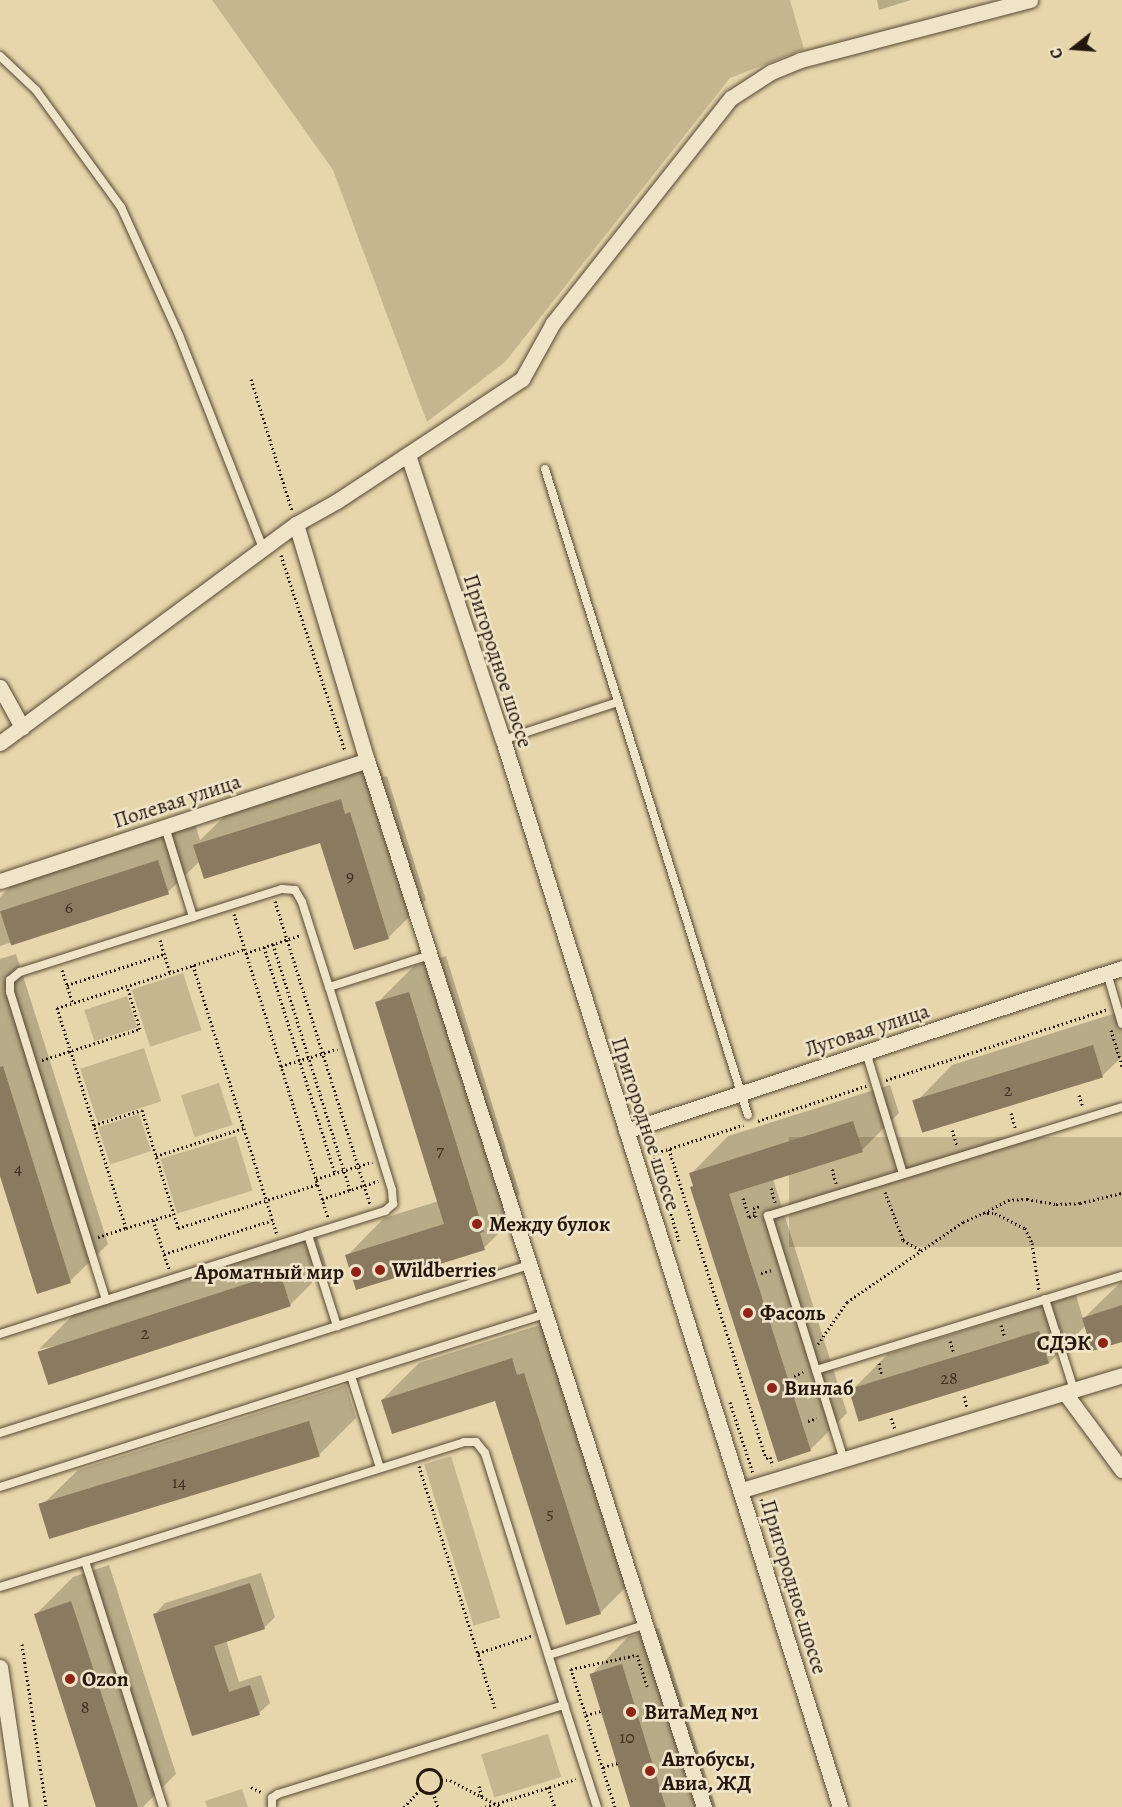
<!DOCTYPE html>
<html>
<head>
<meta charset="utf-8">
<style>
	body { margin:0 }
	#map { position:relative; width:1122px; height:1807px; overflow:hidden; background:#e7d6ab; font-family:Alegreya,serif }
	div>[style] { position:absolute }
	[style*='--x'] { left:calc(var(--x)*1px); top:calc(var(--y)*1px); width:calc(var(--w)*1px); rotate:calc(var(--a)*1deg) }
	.green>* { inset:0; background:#c6b690; transform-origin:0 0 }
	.shadow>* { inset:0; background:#0003 }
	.building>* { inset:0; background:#8a7a5f; transform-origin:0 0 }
	.path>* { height:3px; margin-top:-1.5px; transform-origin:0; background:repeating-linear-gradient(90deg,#25170d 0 1.5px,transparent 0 4.5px) }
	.path>.ring { margin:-1.5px; padding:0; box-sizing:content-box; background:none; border:3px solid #25170d; border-radius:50% }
	.roads { filter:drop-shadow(0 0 2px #564734) drop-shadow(0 0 2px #564734) }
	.lane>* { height:8px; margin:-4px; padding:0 4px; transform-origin:4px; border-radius:4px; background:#efe4c8 }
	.street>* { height:15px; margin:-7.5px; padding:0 7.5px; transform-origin:7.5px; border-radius:7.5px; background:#efe4c8 }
	.dots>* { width:16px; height:16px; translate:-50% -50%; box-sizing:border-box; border:3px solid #efe4c8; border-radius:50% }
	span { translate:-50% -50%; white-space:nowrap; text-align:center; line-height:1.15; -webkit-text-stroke:5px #efe4c8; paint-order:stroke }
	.number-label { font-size:18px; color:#3e3022 }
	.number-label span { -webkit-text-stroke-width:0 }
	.street-label { font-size:21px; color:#25170d }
	.poi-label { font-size:21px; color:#25170d; font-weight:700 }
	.left { translate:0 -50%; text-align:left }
	.right { translate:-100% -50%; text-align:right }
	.north { position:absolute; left:1044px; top:18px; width:60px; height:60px; -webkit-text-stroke:4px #efe4c8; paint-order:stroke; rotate:253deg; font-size:16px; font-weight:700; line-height:24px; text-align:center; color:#25170d }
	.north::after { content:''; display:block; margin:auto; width:21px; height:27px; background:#25170d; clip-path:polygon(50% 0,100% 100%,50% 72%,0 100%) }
</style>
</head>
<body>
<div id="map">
	<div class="green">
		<div style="clip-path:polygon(212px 0,790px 0,804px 49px,730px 78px,505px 362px,427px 422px,333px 170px)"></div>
		<div style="left:183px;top:973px;width:60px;height:54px;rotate:72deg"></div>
		<div style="left:127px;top:996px;width:33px;height:45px;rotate:72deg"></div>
		<div style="left:144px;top:1048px;width:56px;height:67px;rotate:72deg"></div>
		<div style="left:219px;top:1083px;width:44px;height:40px;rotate:72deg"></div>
		<div style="left:139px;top:1114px;width:39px;height:43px;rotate:72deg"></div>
		<div style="left:236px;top:1136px;width:57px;height:79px;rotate:73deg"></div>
		<div style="left:1122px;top:1137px;width:110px;height:333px;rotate:90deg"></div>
		<div style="left:451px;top:1456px;width:169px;height:28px;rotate:73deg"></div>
		<div style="left:548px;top:1734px;width:45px;height:70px;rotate:73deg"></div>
		<div style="clip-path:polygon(242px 1789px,248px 1807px,207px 1807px,205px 1801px)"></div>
	</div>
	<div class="shadow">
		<div style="clip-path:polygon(877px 0,911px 0,879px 10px)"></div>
		<div style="clip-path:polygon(378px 763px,383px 777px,387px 776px,426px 900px,388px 938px,321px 841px,200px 861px,168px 892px,0 946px,0 897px,15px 882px,195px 824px,200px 840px,232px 809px)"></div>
		<div style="clip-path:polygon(16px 954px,108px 1244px,70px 1281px,0 1171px,0 959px)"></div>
		<div style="clip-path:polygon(446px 956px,520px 1194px,517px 1197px,521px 1211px,484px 1248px,347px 1256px,384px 1218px,439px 1201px,377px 1003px,414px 966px)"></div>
		<div style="clip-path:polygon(1122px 1011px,1122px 1057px,1102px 1076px,915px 1103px,952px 1065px)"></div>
		<div style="clip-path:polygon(890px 1085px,899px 1113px,862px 1150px,773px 1179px,847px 1413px,810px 1450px,691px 1174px,728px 1136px)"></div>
		<div style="clip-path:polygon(317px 1236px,327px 1268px,290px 1305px,39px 1349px,76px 1312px)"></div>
		<div style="clip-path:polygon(1122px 1281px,1122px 1340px,1086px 1325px,1049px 1363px,851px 1391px,888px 1354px,1076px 1295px,1083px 1319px)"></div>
		<div style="clip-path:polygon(549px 1322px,554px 1339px,561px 1336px,637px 1576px,600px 1613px,496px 1399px,382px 1400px,419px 1363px)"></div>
		<div style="clip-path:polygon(346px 1385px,356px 1418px,319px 1455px,40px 1507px,78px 1470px)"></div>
		<div style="clip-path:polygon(109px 1565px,176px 1774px,143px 1807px,98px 1807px,36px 1614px,73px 1577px)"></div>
		<div style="clip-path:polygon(261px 1573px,275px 1617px,264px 1628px,226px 1640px,239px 1682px,261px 1675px,270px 1703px,259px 1713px,193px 1735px,155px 1614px,165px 1603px)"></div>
		<div style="clip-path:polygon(659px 1628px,716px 1807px,634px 1807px,591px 1675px,628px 1637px)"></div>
	</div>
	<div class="building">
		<div style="clip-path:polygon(341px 799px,345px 814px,350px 812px,389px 939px,354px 950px,320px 843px,204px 879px,193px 845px)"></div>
		<div style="left:158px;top:860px;width:36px;height:166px;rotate:72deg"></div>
		<div style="clip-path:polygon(409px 992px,484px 1232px,480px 1233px,485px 1250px,356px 1290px,345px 1255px,444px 1224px,375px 1002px)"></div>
		<div style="left:1093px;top:1045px;width:34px;height:189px;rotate:73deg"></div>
		<div style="clip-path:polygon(3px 1066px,71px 1283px,37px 1294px,0 1176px,0 1067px)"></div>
		<div style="clip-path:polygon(853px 1121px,863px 1152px,729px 1194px,811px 1451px,778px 1462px,690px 1187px,693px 1186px,689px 1173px)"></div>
		<div style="left:280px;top:1273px;width:35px;height:255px;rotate:72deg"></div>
		<div style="clip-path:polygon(1122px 1305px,1122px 1342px,1092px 1351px,1082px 1318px)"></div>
		<div style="left:1039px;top:1331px;width:34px;height:199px;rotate:73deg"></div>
		<div style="clip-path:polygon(512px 1358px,517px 1375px,524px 1373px,601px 1614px,566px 1625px,495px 1401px,392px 1434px,381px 1400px)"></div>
		<div style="left:309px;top:1421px;width:37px;height:283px;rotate:73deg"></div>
		<div style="clip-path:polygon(250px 1583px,265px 1629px,214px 1646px,229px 1692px,250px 1685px,260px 1715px,192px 1736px,153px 1614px)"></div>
		<div style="clip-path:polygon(71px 1601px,80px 1628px,138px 1807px,96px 1807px,34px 1614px)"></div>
		<div style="left:622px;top:1664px;width:150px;height:34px;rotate:73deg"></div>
	</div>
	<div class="path">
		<div style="--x:251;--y:379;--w:138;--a:72.7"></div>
		<div style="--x:281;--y:555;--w:206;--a:71.9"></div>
		<div style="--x:275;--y:901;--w:318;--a:72.6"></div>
		<div style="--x:234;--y:914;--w:317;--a:72.8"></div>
		<div style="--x:160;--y:940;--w:34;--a:73"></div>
		<div style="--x:273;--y:944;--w:258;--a:72.6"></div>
		<div style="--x:264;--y:947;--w:237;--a:72.6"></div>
		<div style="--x:246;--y:953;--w:58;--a:-18.1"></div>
		<div style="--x:193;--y:965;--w:282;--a:72.7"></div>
		<div style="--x:62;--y:970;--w:35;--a:72"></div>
		<div style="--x:67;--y:985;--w:102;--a:-17.7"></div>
		<div style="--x:1111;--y:1030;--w:39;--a:73"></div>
		<div style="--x:42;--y:1060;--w:103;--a:-17.6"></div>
		<div style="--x:140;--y:1029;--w:45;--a:-106.8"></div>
		<div style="--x:281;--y:1066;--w:59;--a:-16.9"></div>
		<div style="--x:886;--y:1080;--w:231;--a:-17.7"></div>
		<div style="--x:1079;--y:1095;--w:13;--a:72"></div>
		<div style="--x:1011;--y:1113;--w:15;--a:74"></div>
		<div style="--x:758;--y:1121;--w:114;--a:-18"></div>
		<div style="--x:94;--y:1125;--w:50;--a:-17.4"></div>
		<div style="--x:142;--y:1110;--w:123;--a:73"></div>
		<div style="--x:178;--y:1228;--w:147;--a:-17.4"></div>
		<div style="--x:952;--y:1130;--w:16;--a:72"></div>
		<div style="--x:669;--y:1149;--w:324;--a:72.6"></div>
		<div style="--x:766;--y:1458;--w:4;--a:-14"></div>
		<div style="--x:770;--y:1457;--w:9;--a:72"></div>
		<div style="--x:156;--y:1156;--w:92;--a:-17.7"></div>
		<div style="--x:832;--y:1169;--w:15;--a:74"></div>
		<div style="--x:316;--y:1179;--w:59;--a:-16.9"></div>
		<div style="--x:771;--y:1188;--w:15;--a:74"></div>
		<div style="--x:885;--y:1192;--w:51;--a:69.4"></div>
		<div style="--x:903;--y:1240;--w:22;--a:30"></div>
		<div style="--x:743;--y:1198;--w:20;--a:72"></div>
		<div style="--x:749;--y:1217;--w:6;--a:-18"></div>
		<div style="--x:322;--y:1199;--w:59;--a:-17.8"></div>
		<div style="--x:984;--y:1213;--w:27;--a:-28"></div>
		<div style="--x:1008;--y:1200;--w:19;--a:-3"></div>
		<div style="--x:1027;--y:1199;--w:29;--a:10"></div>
		<div style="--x:1056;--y:1204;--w:24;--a:-2"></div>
		<div style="--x:1080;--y:1203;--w:43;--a:-13.4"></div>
		<div style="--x:756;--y:1217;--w:9;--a:-108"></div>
		<div style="--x:753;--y:1208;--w:8;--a:-14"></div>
		<div style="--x:153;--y:1220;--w:52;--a:71.9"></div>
		<div style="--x:126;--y:1228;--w:49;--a:-16.6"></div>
		<div style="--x:98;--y:1237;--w:29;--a:-18"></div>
		<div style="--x:126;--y:1228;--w:231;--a:-107.4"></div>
		<div style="--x:57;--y:1008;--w:197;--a:-17.4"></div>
		<div style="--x:679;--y:1241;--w:91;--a:-106.6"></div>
		<div style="--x:653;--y:1154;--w:95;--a:-17.9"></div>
		<div style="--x:164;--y:1254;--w:114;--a:-17.3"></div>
		<div style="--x:761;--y:1273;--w:11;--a:-15"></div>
		<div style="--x:776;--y:1317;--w:10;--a:-17"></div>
		<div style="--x:1001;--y:1325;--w:13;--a:72"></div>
		<div style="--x:950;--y:1341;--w:13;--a:72"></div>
		<div style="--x:818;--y:1344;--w:51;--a:-55.4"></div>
		<div style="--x:847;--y:1302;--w:141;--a:-34.6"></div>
		<div style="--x:963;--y:1222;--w:22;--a:-24"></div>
		<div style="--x:983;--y:1213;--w:12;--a:0"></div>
		<div style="--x:995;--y:1213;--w:34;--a:27"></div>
		<div style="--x:1025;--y:1228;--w:17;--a:65"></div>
		<div style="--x:1032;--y:1243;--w:48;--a:81.5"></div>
		<div style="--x:879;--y:1363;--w:13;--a:77"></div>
		<div style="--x:794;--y:1376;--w:10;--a:-24"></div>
		<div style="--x:964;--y:1396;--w:11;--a:75"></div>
		<div style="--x:730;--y:1402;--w:75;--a:72.1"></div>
		<div style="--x:891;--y:1418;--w:12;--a:70"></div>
		<div style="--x:808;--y:1421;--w:9;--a:-18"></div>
		<div style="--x:419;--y:1466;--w:254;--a:72.6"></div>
		<div style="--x:761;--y:1499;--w:164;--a:72.7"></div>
		<div style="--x:22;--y:1644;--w:165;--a:81.6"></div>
		<div style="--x:478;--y:1653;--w:56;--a:-17.8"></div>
		<div style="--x:586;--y:1715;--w:16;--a:-15"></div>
		<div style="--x:603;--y:1767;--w:16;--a:-15"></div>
		<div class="ring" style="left:417px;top:1769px;width:21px;height:21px"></div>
		<div style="--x:441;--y:1780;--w:9;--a:0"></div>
		<div style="--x:450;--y:1780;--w:58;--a:27.9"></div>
		<div style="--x:479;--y:1786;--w:11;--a:75"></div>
		<div style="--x:251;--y:1787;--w:13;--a:27"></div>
		<div style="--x:548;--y:1787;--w:21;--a:71"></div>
		<div style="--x:433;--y:1792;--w:16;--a:72"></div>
		<div style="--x:404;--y:1807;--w:25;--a:-47"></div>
		<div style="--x:485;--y:1807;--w:95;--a:-17.1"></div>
		<div style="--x:615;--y:1807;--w:145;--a:-107.7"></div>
		<div style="--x:571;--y:1669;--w:67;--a:-12"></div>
		<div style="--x:637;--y:1655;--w:33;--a:72"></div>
	</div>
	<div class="roads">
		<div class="lane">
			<div style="--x:0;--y:56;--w:50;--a:43.4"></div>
			<div style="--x:36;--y:90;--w:145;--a:54"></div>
			<div style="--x:121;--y:207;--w:141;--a:65.6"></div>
			<div style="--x:179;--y:335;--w:229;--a:68.5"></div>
			<div style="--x:545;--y:469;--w:677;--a:72.56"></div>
			<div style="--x:503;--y:740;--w:121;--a:-18.3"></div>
			<div style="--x:165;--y:827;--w:94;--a:72.7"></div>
			<div style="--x:193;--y:917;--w:93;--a:-17.5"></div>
			<div style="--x:282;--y:889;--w:13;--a:4"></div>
			<div style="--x:295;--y:890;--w:14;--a:60"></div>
			<div style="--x:302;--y:902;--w:89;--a:72.4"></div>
			<div style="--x:1107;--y:973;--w:53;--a:73.6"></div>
			<div style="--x:866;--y:1052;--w:127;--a:73.1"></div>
			<div style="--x:308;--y:1235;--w:81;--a:-17.3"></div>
			<div style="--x:385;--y:1211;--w:11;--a:-41"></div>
			<div style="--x:393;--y:1204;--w:14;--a:-94"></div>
			<div style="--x:392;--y:1190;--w:213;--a:-107.2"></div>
			<div style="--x:329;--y:987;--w:106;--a:-17.6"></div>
			<div style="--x:1045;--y:1299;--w:96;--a:72.3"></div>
			<div style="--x:106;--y:1300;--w:323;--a:-107.3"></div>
			<div style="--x:10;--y:992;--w:12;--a:-90"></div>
			<div style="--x:10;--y:980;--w:13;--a:-39"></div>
			<div style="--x:20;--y:972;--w:182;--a:-17.6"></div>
			<div style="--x:0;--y:1334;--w:324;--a:-17.8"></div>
			<div style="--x:308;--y:1235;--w:96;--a:72.3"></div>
			<div style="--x:816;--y:1370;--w:320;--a:-17.1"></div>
			<div style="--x:351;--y:1376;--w:96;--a:72.5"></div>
			<div style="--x:0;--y:1433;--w:555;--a:-17.62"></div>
			<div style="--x:844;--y:1460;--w:256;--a:-107.3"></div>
			<div style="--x:768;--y:1216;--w:370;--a:-17.1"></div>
			<div style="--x:0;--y:1487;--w:572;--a:-17.61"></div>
			<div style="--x:85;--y:1561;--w:397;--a:-17.4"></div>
			<div style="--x:464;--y:1442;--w:12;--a:0"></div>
			<div style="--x:476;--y:1442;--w:14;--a:51"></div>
			<div style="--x:485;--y:1453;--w:264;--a:72.6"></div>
			<div style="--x:0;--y:1587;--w:89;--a:-17"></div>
			<div style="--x:85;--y:1561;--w:258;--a:72.4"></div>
			<div style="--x:549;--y:1655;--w:100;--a:-17.5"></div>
			<div style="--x:272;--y:1807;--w:9;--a:-90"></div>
			<div style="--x:272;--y:1798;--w:7;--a:-34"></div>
			<div style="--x:278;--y:1794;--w:300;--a:-17.3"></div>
			<div style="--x:564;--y:1705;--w:107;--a:72.1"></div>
		</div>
		<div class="street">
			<div style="--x:408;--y:455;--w:300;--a:71.6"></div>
			<div style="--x:503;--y:740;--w:1119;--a:72.47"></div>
			<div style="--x:296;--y:524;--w:246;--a:73.3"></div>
			<div style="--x:367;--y:760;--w:1100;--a:72.16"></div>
			<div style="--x:0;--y:687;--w:46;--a:61.2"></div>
			<div style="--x:0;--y:743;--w:368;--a:-36.5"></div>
			<div style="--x:296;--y:524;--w:47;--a:-29.3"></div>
			<div style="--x:337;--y:501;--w:222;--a:-33.4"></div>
			<div style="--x:522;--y:379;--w:64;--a:-61"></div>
			<div style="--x:553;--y:323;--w:287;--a:-51.7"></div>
			<div style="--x:731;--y:98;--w:48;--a:-33"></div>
			<div style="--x:771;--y:72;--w:31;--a:-22"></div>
			<div style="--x:800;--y:60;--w:238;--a:-14.6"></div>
			<div style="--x:0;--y:881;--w:386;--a:-18.2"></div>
			<div style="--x:626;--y:1131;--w:522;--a:-18.19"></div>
			<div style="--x:1065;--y:1393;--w:96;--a:53.5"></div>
			<div style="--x:742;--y:1490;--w:397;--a:-16.8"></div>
			<div style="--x:0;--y:1667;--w:142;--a:81.5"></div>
		</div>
	</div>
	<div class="dots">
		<div style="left:477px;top:1224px;background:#8f2418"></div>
		<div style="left:380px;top:1270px;background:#8f2418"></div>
		<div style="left:356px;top:1272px;background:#8f2418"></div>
		<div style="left:748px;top:1313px;background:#8f2418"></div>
		<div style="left:1103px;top:1343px;background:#8f2418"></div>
		<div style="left:772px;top:1388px;background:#8f2418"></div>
		<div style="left:70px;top:1679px;background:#8f2418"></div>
		<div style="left:631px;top:1712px;background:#8f2418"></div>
		<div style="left:650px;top:1771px;background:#8f2418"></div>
	</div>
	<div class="number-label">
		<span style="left:350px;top:876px">9</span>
		<span style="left:69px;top:907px">6</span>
		<span style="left:1008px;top:1090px">2</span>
		<span style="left:440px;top:1150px">7</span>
		<span style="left:18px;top:1168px">4</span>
		<span style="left:145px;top:1333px">2</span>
		<span style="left:949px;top:1378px">28</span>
		<span style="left:179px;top:1482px">14</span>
		<span style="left:550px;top:1513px">5</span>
		<span style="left:85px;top:1707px">8</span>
		<span style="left:627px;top:1737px">10</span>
	</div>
	<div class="street-label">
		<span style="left:498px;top:661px;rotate:72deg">Пригородное шоссе</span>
		<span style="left:177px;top:801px;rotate:-18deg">Полевая улица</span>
		<span style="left:867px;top:1030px;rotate:-18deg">Луговая улица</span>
		<span style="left:646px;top:1124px;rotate:72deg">Пригородное шоссе</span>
		<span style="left:794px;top:1587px;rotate:73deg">Пригородное шоссе</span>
	</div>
	<div class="poi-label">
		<span class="left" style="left:489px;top:1224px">Между булок</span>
		<span class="left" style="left:392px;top:1270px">Wildberries</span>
		<span class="right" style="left:344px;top:1272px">Ароматный мир</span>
		<span class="left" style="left:760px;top:1313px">Фасоль</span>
		<span class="right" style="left:1091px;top:1343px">СДЭК</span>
		<span class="left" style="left:784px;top:1388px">Винлаб</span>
		<span class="left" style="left:82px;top:1679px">Ozon</span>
		<span class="left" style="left:644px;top:1712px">ВитаМед №1</span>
		<span class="left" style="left:662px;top:1771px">Автобусы,<br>Авиа, ЖД</span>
	</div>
	<div class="north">С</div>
</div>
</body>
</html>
